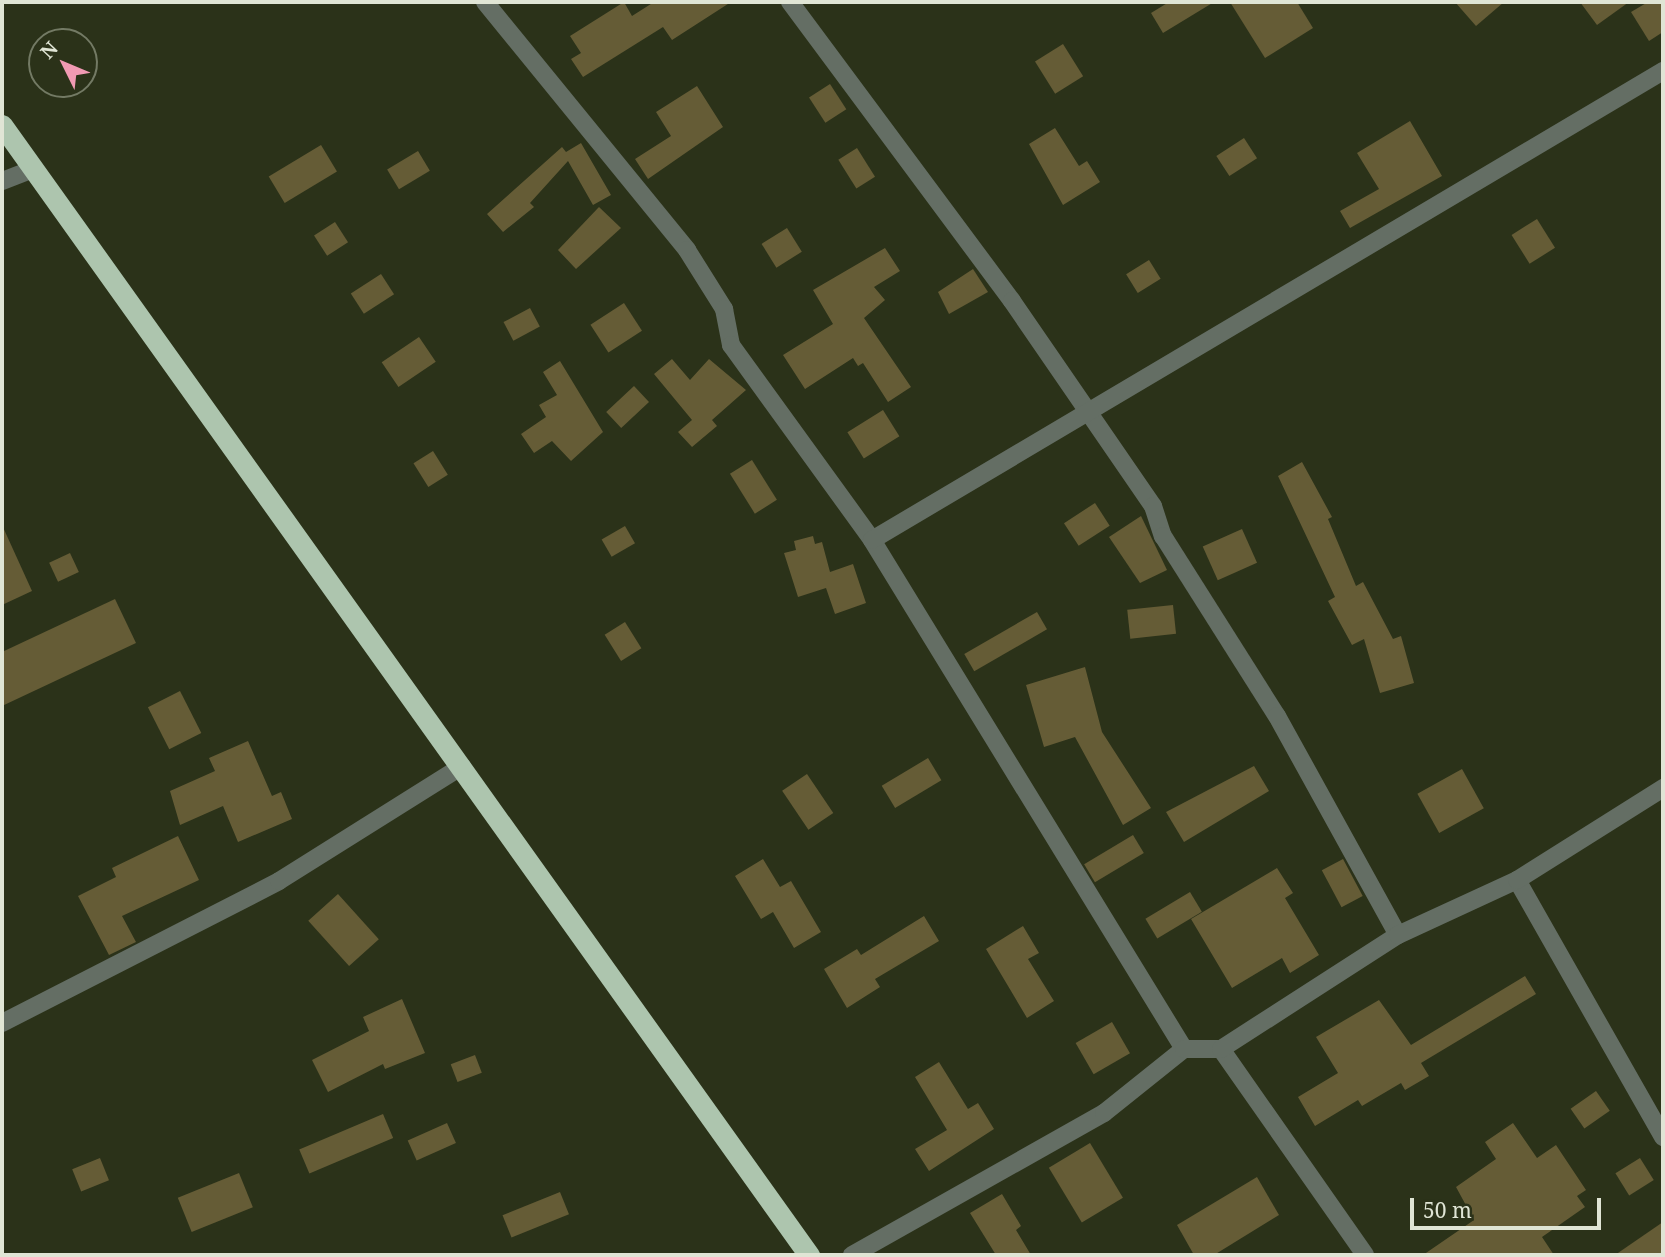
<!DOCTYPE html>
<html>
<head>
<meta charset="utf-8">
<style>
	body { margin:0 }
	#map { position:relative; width:1665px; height:1257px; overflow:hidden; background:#2b3219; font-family:"Noto Serif",serif }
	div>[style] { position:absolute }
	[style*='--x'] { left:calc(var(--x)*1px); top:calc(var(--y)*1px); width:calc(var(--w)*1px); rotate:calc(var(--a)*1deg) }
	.building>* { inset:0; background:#655c36; transform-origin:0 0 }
	.street>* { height:18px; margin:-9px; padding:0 9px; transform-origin:9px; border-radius:9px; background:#646e64 }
	.highway>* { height:21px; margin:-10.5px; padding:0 10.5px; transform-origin:10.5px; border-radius:10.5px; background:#adc5ae }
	span { translate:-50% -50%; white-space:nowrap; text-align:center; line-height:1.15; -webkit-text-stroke:7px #2b3219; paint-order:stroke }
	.frame { position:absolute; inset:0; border:4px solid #e0e5d5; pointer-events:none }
	.north { position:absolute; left:28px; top:28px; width:70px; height:70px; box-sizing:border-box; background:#2b3219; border:2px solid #737a64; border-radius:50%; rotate:313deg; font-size:19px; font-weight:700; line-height:28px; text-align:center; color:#e0e5d5 }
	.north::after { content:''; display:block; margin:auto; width:24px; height:32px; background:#f19ab3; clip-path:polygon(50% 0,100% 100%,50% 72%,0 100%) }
	.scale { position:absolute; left:1410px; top:1198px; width:191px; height:32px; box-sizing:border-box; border:4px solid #e0e5d5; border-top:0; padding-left:9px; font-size:21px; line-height:24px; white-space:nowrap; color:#e0e5d5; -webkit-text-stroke:5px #2b3219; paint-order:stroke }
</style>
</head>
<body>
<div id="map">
	<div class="building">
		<div style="clip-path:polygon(624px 2px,632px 16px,654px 2px,731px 2px,672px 40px,663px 27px,583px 77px,571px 59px,581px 53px,570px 36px)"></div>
		<div style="clip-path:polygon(1169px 2px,1214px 2px,1163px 33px,1151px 13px)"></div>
		<div style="clip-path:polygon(1230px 2px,1297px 2px,1313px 28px,1265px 58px)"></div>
		<div style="clip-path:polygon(1455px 2px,1504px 2px,1476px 26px)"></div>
		<div style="clip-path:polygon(1580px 2px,1629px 2px,1597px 25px)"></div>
		<div style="clip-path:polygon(1648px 2px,1663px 2px,1663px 32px,1649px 41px,1631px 12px)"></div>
		<div style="left:1063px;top:44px;width:38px;height:33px;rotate:58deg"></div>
		<div style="left:830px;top:84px;width:30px;height:25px;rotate:57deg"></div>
		<div style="clip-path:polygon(697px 86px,723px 127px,648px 179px,635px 159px,671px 136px,656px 112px)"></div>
		<div style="clip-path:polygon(1410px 121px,1442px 176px,1350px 228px,1340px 211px,1379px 189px,1357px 153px)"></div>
		<div style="clip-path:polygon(1055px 128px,1079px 166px,1087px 161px,1100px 182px,1063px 205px,1029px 144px)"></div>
		<div style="left:1244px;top:138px;width:24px;height:33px;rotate:57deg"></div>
		<div style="clip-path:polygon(581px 143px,611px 195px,593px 205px,568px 161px,530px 203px,534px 207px,503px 232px,487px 214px,562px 147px,566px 152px)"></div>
		<div style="left:321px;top:145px;width:31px;height:61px;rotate:59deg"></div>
		<div style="left:857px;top:148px;width:34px;height:22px;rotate:58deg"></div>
		<div style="left:418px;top:151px;width:23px;height:36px;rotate:59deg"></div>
		<div style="clip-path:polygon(599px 207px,621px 228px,576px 269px,558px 250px)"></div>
		<div style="left:1537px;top:219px;width:34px;height:30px;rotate:58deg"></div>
		<div style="left:335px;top:222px;width:24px;height:25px;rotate:57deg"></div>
		<div style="left:787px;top:228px;width:28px;height:30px;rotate:58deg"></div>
		<div style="clip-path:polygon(885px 248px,900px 271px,874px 287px,885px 300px,864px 318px,911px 387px,888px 402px,863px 363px,858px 366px,853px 358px,805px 389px,783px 355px,833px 324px,813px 290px)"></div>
		<div style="left:1149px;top:260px;width:22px;height:27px;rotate:58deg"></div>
		<div style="clip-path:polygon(973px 269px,988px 292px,949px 314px,938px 292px)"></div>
		<div style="left:381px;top:274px;width:24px;height:36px;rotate:57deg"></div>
		<div style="left:624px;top:303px;width:33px;height:40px;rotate:57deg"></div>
		<div style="left:530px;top:308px;width:21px;height:30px;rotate:62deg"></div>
		<div style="left:419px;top:337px;width:30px;height:45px;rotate:56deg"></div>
		<div style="clip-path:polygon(672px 359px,690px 380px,709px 359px,746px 390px,712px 420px,717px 426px,692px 447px,678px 432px,692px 420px,654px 374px)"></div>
		<div style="clip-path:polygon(560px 361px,603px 432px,571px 461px,552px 441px,534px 453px,521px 434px,546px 417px,539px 405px,557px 395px,543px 372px)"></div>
		<div style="left:634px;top:386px;width:22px;height:38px;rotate:47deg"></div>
		<div style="left:883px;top:410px;width:31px;height:42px;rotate:58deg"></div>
		<div style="left:433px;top:451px;width:28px;height:23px;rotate:58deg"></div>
		<div style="left:752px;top:460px;width:47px;height:26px;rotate:58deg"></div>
		<div style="clip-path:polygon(1302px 462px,1332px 517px,1328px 519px,1356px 586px,1363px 582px,1393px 639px,1401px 636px,1414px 683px,1380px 693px,1364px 639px,1352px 645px,1328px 601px,1335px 597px,1278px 476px)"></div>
		<div style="left:1095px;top:503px;width:27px;height:37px;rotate:57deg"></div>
		<div style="clip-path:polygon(1141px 516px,1167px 570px,1140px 583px,1109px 537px)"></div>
		<div style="clip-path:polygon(2px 525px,32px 591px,2px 605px)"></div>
		<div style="left:625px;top:526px;width:20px;height:27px;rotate:60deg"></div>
		<div style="left:1242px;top:529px;width:37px;height:43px;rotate:66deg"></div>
		<div style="clip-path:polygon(813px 536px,815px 544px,822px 542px,830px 572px,853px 564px,866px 603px,835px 614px,826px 588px,798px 597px,784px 553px,796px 550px,794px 541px)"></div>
		<div style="left:70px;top:553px;width:21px;height:23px;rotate:65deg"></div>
		<div style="clip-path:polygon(115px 599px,136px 643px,2px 706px,2px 652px)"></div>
		<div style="left:1173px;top:605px;width:29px;height:46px;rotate:84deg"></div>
		<div style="left:1037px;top:612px;width:20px;height:84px;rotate:60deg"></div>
		<div style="left:625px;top:622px;width:31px;height:24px;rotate:58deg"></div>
		<div style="clip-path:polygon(1085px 667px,1102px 732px,1151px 808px,1123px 825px,1075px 737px,1044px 747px,1026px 685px)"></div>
		<div style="left:180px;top:691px;width:47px;height:36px;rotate:63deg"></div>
		<div style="clip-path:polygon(248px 741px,272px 796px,281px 792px,292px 819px,238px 842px,223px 806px,180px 825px,170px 791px,215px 771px,209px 758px)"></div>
		<div style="left:928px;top:758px;width:26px;height:54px;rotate:59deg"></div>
		<div style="clip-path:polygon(1254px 766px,1269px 791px,1184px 842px,1166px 812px)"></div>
		<div style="left:1462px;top:769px;width:45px;height:51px;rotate:61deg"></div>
		<div style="left:807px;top:774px;width:47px;height:30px;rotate:56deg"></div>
		<div style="left:1133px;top:835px;width:21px;height:57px;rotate:59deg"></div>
		<div style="clip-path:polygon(178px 836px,199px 880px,122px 916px,136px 942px,109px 955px,78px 896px,116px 877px,112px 868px)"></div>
		<div style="clip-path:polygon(763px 859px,780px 887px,791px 881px,821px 932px,794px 948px,773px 912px,761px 919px,735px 876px)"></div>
		<div style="left:1343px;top:859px;width:42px;height:24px;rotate:62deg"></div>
		<div style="clip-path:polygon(1277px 868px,1293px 893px,1285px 898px,1319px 955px,1290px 973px,1282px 958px,1232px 988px,1191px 919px)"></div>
		<div style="left:1190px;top:892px;width:23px;height:52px;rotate:59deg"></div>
		<div style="left:338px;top:894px;width:61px;height:40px;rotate:48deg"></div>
		<div style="clip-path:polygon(924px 916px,939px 941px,875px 979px,880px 987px,847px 1008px,824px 969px,857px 949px,861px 955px)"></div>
		<div style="clip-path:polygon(1023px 926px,1039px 953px,1028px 959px,1054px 1001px,1027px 1018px,986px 949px)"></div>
		<div style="clip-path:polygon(1525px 976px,1536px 994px,1421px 1063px,1429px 1076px,1405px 1090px,1401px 1083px,1362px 1106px,1358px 1100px,1315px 1126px,1298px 1097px,1338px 1073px,1316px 1037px,1379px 1000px,1411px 1045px)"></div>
		<div style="clip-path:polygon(402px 999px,425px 1053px,385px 1069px,383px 1064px,328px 1092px,312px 1060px,369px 1031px,363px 1017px)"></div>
		<div style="left:1112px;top:1022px;width:36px;height:42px;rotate:60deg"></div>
		<div style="left:475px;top:1055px;width:19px;height:26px;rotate:69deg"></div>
		<div style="clip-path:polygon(939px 1062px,968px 1109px,978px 1103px,994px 1129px,929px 1171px,915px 1149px,947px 1130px,915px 1077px)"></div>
		<div style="left:1596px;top:1091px;width:24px;height:31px;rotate:55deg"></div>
		<div style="left:383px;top:1114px;width:26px;height:91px;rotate:67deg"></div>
		<div style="left:447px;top:1123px;width:22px;height:43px;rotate:66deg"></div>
		<div style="clip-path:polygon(1513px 1123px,1537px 1158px,1556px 1145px,1586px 1190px,1577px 1196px,1585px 1207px,1542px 1237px,1554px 1255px,1423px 1255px,1474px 1220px,1456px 1187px,1496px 1159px,1485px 1142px)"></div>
		<div style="left:1090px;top:1143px;width:64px;height:48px;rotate:59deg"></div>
		<div style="left:100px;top:1158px;width:24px;height:30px;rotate:68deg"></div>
		<div style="left:1640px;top:1158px;width:26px;height:29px;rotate:58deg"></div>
		<div style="left:239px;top:1173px;width:37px;height:66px;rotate:68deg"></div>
		<div style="clip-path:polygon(1257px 1177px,1279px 1215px,1214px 1255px,1194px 1255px,1177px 1225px)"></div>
		<div style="left:560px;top:1192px;width:24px;height:62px;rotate:68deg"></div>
		<div style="clip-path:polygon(1002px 1194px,1021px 1226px,1016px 1230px,1031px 1255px,996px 1255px,970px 1213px)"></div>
		<div style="clip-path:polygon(1663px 1222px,1663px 1255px,1615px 1255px)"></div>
	</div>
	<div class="street">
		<div style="--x:485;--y:2;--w:320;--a:50.8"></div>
		<div style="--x:687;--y:250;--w:70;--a:57.9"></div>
		<div style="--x:724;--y:309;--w:37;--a:79"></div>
		<div style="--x:731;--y:345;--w:241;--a:54.1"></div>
		<div style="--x:872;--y:540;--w:597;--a:58.49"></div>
		<div style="--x:790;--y:2;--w:372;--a:53.4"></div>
		<div style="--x:1012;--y:301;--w:249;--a:55.5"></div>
		<div style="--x:1153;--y:506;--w:32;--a:72"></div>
		<div style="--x:1163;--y:536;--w:213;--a:57.7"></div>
		<div style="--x:1277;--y:716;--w:250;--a:61.1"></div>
		<div style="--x:2;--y:181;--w:33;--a:-21"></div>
		<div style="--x:872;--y:540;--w:920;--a:-30.66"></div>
		<div style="--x:1517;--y:880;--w:296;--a:60.4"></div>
		<div style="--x:2;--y:1023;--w:311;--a:-27.1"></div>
		<div style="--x:279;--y:881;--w:216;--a:-32.1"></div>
		<div style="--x:1221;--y:1049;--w:251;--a:55"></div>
		<div style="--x:852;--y:1255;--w:289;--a:-29.4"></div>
		<div style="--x:1104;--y:1113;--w:102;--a:-38.7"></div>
		<div style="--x:1184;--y:1049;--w:37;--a:0"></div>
		<div style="--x:1221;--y:1049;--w:211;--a:-32.8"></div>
		<div style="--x:1398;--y:935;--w:131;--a:-24.8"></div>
		<div style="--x:1517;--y:880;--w:173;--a:-32.2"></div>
	</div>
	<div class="highway">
		<div style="--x:2;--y:125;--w:1389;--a:54.47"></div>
	</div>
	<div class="frame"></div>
	<div class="north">N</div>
	<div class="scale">50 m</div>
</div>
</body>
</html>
